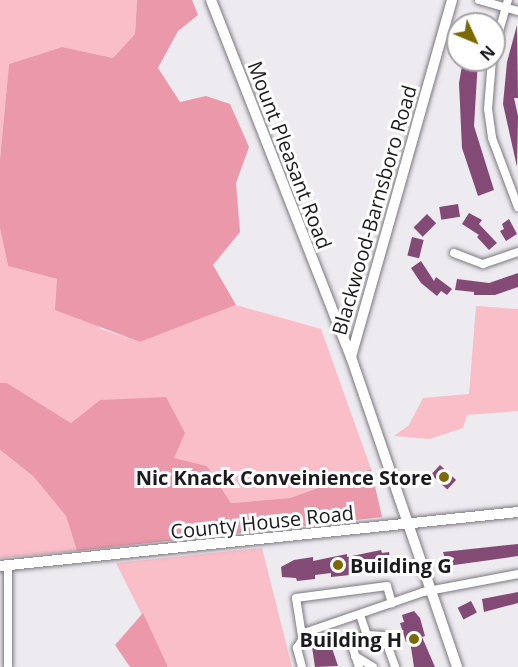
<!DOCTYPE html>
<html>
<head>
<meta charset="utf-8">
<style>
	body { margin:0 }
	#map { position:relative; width:518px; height:667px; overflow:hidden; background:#edeaf0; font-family:"Open Sans",sans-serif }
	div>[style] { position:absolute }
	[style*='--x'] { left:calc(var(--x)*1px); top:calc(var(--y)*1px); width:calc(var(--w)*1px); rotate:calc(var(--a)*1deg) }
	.green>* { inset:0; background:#fabec9 }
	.forest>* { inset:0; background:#eb99aa }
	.building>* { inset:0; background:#844a76; transform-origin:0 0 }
	.roads { filter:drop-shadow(0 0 2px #7b787e) drop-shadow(0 0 2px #7b787e) }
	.street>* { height:8px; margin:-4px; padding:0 4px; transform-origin:4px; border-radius:4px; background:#fff }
	.secondary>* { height:10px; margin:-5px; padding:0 5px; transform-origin:5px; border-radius:5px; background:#fff }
	.dots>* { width:16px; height:16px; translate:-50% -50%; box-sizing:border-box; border:3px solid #fff; border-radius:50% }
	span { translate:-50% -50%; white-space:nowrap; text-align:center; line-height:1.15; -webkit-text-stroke:6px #fff; paint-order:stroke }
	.street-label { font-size:20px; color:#1b1a1d }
	.poi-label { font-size:20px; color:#1b1a1d; font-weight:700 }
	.right { translate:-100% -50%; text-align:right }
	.left { translate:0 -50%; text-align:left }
	.north { position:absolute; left:446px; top:12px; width:60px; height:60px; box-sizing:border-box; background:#fff; border:2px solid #a4a3a5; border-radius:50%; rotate:134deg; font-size:16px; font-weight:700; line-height:24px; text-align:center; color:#1b1a1d }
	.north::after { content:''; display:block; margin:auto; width:21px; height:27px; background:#7b6a00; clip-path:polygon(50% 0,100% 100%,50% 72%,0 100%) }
</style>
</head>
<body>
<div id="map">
	<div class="green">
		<div style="clip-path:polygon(0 0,137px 0,135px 34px,113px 58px,62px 47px,9px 64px,0 159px)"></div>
		<div style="clip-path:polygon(0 228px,8px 266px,57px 279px,101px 329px,140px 342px,236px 305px,321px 329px,371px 469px,290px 498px,231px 503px,207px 466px,173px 458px,100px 400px,71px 423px,7px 383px,0 383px)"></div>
		<div style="clip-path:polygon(476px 306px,518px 309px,518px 411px,467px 415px,463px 428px,430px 439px,394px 436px,409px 425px,423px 398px,469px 394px)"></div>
		<div style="clip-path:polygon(0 450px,33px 476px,66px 516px,77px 551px,0 558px)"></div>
		<div style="clip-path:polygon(262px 548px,292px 667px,168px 667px,116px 563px)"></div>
	</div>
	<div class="forest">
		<div style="clip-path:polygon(137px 0,192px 0,198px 15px,178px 31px,158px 68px,180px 102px,206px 96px,230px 104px,249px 147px,236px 183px,240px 232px,213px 265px,236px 305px,140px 342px,55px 310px,57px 279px,8px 266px,0 228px,0 159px,9px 64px,62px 47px,113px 58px,135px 34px)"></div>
		<div style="clip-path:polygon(0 383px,7px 383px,71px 423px,100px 400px,166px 397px,185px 433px,174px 458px,207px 466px,231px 503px,290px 498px,371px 469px,382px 517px,77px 551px,66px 516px,33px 476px,0 450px)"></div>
		<div style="clip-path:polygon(143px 613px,168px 667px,130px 667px,115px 645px)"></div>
	</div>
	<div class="building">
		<div style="clip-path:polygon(517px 25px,518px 98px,514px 98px,518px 116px,517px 167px,503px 104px,507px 62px)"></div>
		<div style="clip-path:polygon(463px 60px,478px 60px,474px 126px,494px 190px,478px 196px,462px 148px,459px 83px)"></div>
		<div style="left:458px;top:204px;width:13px;height:19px;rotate:81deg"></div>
		<div style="clip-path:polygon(469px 213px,482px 220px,479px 224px,497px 243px,489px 250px,477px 237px,479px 235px,462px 224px)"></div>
		<div style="left:427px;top:214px;width:13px;height:19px;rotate:45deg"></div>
		<div style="clip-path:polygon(509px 219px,517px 234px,506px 241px,500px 231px,504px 229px,502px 224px)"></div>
		<div style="left:412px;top:237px;width:12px;height:19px;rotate:14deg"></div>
		<div style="clip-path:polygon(421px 261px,434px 281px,436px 277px,452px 289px,447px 295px,441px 291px,437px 296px,421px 283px,411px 268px)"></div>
		<div style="clip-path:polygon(518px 273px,518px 287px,495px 295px,474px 295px,474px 292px,455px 290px,457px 279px,489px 283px)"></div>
		<div style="left:440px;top:465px;width:22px;height:13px;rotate:43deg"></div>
		<div style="clip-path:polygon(518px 544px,518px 556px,447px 566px,443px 552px)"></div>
		<div style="clip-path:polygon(381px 550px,382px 553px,389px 552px,391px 566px,384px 567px,384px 570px,350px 572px,350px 575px,331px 577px,331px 573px,315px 575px,315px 579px,297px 581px,296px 578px,282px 577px,281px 567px,294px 560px,313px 557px,313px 561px,347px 554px,347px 557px)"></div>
		<div style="clip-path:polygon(518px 592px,518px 603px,484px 612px,482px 599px)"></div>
		<div style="left:471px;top:601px;width:13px;height:15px;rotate:63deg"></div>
		<div style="clip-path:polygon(414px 611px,420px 618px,425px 636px,422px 637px,435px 667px,414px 667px,410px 641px,406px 642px,400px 623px,404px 622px,402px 615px)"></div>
		<div style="clip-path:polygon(325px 642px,328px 650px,332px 648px,338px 666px,315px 667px,312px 647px)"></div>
	</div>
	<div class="roads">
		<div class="street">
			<div style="--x:479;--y:0;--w:41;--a:15.8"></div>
			<div style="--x:494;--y:49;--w:51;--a:-74.1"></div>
			<div style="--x:492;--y:60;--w:49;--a:94.7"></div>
			<div style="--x:488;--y:109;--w:29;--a:82"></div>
			<div style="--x:492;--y:138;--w:74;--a:69.4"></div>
			<div style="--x:454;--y:253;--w:31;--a:21"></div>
			<div style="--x:483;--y:264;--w:37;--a:-19"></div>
			<div style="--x:360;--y:615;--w:21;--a:71"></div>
			<div style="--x:302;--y:636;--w:38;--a:-99"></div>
			<div style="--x:296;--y:598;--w:92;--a:-7.5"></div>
			<div style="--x:387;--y:586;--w:18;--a:74"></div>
			<div style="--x:355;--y:656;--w:21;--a:31"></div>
			<div style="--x:8;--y:667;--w:102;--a:-90"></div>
			<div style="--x:302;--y:667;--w:20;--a:-105"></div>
			<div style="--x:297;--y:648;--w:19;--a:-58"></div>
			<div style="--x:307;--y:632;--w:123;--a:-19"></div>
			<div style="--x:423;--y:592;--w:97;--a:-10.7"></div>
			<div style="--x:359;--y:667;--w:26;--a:-108"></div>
			<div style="--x:351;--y:642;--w:17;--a:-24"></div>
			<div style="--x:367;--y:635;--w:17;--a:3"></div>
			<div style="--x:384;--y:636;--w:33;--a:70"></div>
		</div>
		<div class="secondary">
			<div style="--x:211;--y:0;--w:383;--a:68.6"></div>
			<div style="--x:351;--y:357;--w:328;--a:71.1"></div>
			<div style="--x:351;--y:357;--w:371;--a:-74.2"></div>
			<div style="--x:0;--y:566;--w:521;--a:-5.95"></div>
		</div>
	</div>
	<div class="dots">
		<div style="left:444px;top:477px;background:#7b6a00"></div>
		<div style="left:338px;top:565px;background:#7b6a00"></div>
		<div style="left:414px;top:639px;background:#7b6a00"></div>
	</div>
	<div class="street-label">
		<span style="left:290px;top:155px;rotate:69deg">Mount Pleasant Road</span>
		<span style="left:374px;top:210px;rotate:-74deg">Blackwood-Barnsboro Road</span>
		<span style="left:262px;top:522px;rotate:-6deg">County House Road</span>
	</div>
	<div class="poi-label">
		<span class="right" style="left:432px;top:477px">Nic Knack Conveinience Store</span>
		<span class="left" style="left:350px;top:565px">Building G</span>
		<span class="right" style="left:402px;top:639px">Building H</span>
	</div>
	<div class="north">N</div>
</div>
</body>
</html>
